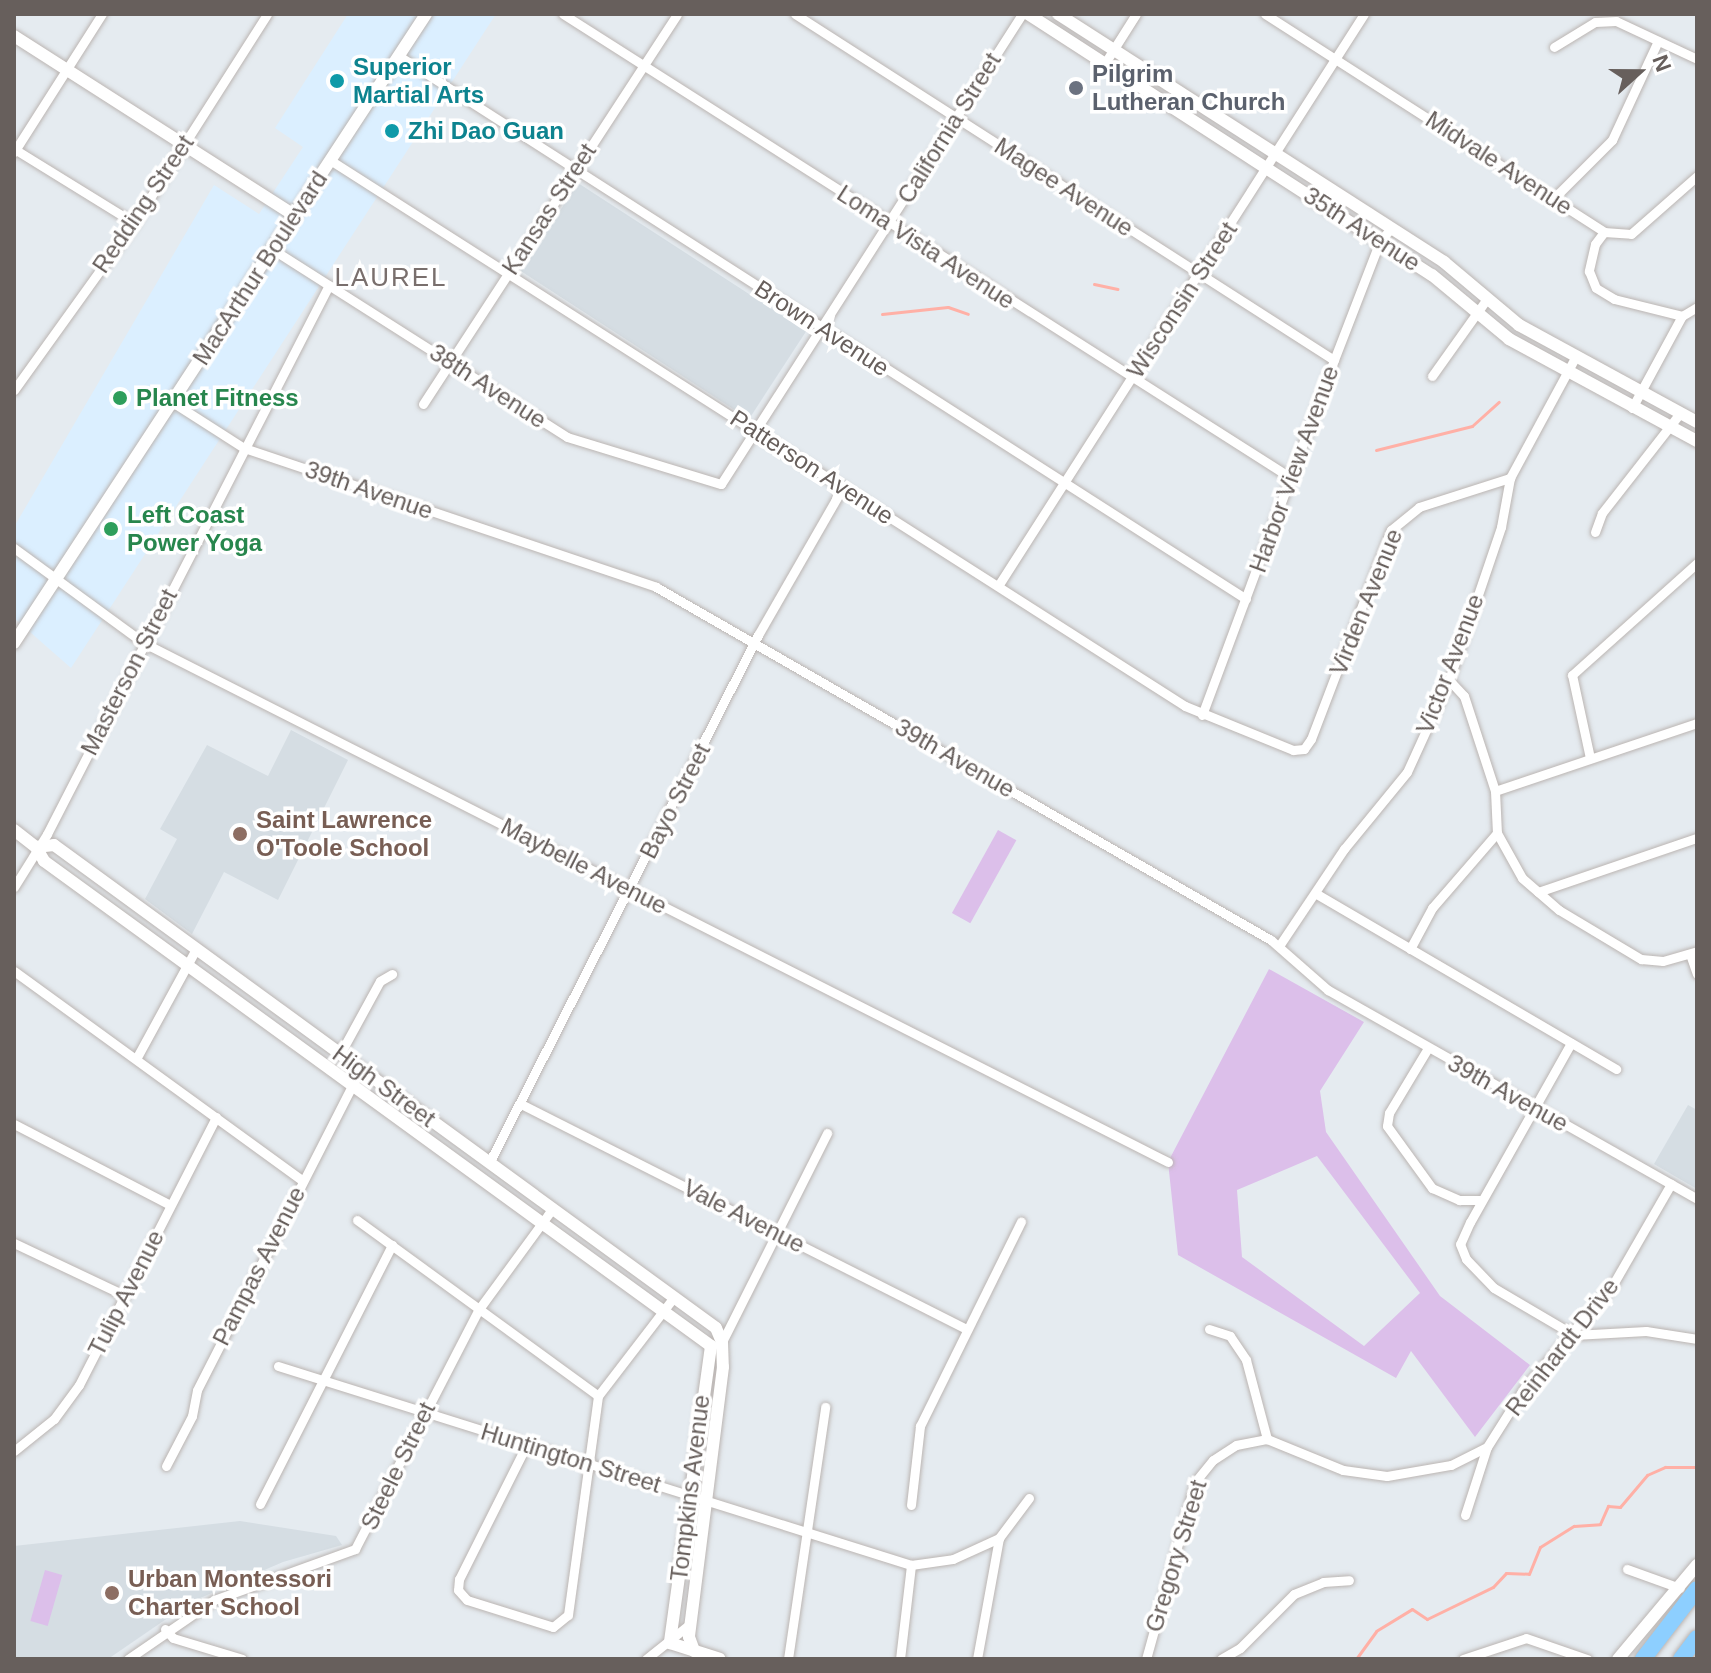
<!DOCTYPE html>
<html>
<head>
<meta charset="utf-8">
<style>
	body { margin:0 }
	#map { position:relative; width:1711px; height:1673px; overflow:hidden; background:#e5ebf0; font-family:Helvetica,sans-serif }
	div>[style] { position:absolute }
	[style*='--x'] { left:calc(var(--x)*1px); top:calc(var(--y)*1px); width:calc(var(--w)*1px); rotate:calc(var(--a)*1deg) }
	.commercial>* { inset:0; background:#dbefff }
	.education>* { inset:0; background:#d5dde3; transform-origin:0 0 }
	.green>* { inset:0; background:#dcbfea; transform-origin:0 0 }
	.stream>* { height:3px; margin:-1.5px; padding:0 1.5px; transform-origin:1.5px; border-radius:1.5px; background:#ffb0a6 }
	.roads { filter:drop-shadow(0 0 2px #bbb5b2) drop-shadow(0 0 2px #bbb5b2) }
	.street>* { height:9px; margin:-4.5px; padding:0 4.5px; transform-origin:4.5px; border-radius:4.5px; background:#fff }
	.secondary>* { height:12px; margin:-6px; padding:0 6px; transform-origin:6px; border-radius:6px; background:#fff }
	.highway>* { height:16px; margin:-8px; padding:0 8px; transform-origin:8px; border-radius:8px; background:#8dcfff }
	.dots>* { width:22px; height:22px; translate:-50% -50%; box-sizing:border-box; border:4px solid #fff; border-radius:50% }
	span { translate:-50% -50%; white-space:nowrap; text-align:center; line-height:1.15; -webkit-text-stroke:7px #fff; paint-order:stroke }
	.culture-label { font-size:24px; color:#0d838f; font-weight:700 }
	.left { translate:0 -50%; text-align:left }
	.worship-label { font-size:24px; color:#5b616d; font-weight:700 }
	.street-label { font-size:24px; color:#675f5c }
	.leisure-label { font-size:24px; color:#27864d; font-weight:700 }
	.education-label { font-size:24px; color:#785e54; font-weight:700 }
	.neighbourhood-label { font-size:26px; color:#796f6d; letter-spacing:2px }
	.frame { position:absolute; inset:0; border:16px solid #675f5c; pointer-events:none }
	.north { position:absolute; left:1599px; top:32px; width:80px; height:80px; -webkit-text-stroke:6px #fff; paint-order:stroke; rotate:69deg; font-size:22px; font-weight:700; line-height:32px; text-align:center; color:#675f5c }
	.north::after { content:''; display:block; margin:auto; width:28px; height:36px; background:#675f5c; clip-path:polygon(50% 0,100% 100%,50% 72%,0 100%) }
</style>
</head>
<body>
<div id="map">
	<div class="commercial">
		<div style="clip-path:polygon(348px 14px,496px 14px,71px 668px,14px 618px,14px 527px,214px 185px,259px 214px,303px 147px,275px 128px)"></div>
	</div>
	<div class="education">
		<div style="left:578px;top:183px;width:272px;height:105px;rotate:33deg"></div>
		<div style="clip-path:polygon(291px 730px,348px 760px,278px 900px,224px 872px,192px 934px,145px 899px,177px 839px,160px 829px,207px 745px,268px 776px)"></div>
		<div style="clip-path:polygon(1688px 1105px,1697px 1110px,1697px 1189px,1654px 1164px)"></div>
		<div style="clip-path:polygon(240px 1521px,336px 1536px,342px 1545px,283px 1562px,191px 1602px,108px 1659px,14px 1659px,14px 1546px)"></div>
	</div>
	<div class="green">
		<div style="left:998px;top:830px;width:21px;height:95px;rotate:29deg"></div>
		<div style="clip-path:polygon(evenodd,1269px 969px,1364px 1022px,1320px 1091px,1326px 1132px,1440px 1296px,1530px 1365px,1475px 1437px,1411px 1351px,1396px 1378px,1178px 1255px,1168px 1162px,1269px 969px,1317px 1156px,1420px 1293px,1364px 1346px,1242px 1257px,1237px 1190px,1317px 1156px)"></div>
		<div style="left:45px;top:1570px;width:18px;height:53px;rotate:16deg"></div>
	</div>
	<div class="stream">
		<div style="--x:1094;--y:284;--w:24;--a:12"></div>
		<div style="--x:882;--y:314;--w:66;--a:-6.1"></div>
		<div style="--x:948;--y:307;--w:21;--a:19"></div>
		<div style="--x:1376;--y:450;--w:99;--a:-14"></div>
		<div style="--x:1472;--y:426;--w:36;--a:-42"></div>
		<div style="--x:1356;--y:1659;--w:34;--a:-54"></div>
		<div style="--x:1376;--y:1631;--w:42;--a:-31.4"></div>
		<div style="--x:1412;--y:1609;--w:18;--a:34"></div>
		<div style="--x:1427;--y:1619;--w:73;--a:-25.9"></div>
		<div style="--x:1493;--y:1587;--w:19;--a:-47"></div>
		<div style="--x:1506;--y:1573;--w:23;--a:2"></div>
		<div style="--x:1529;--y:1574;--w:29;--a:-68"></div>
		<div style="--x:1540;--y:1547;--w:40;--a:-32"></div>
		<div style="--x:1574;--y:1526;--w:26;--a:-4"></div>
		<div style="--x:1600;--y:1524;--w:20;--a:-66"></div>
		<div style="--x:1608;--y:1506;--w:12;--a:5"></div>
		<div style="--x:1620;--y:1507;--w:42;--a:-49.8"></div>
		<div style="--x:1647;--y:1475;--w:20;--a:-24"></div>
		<div style="--x:1665;--y:1467;--w:32;--a:0"></div>
	</div>
	<div class="roads">
		<div class="street">
			<div style="--x:563;--y:14;--w:863;--a:32.51"></div>
			<div style="--x:795;--y:14;--w:640;--a:32.7"></div>
			<div style="--x:1265;--y:14;--w:403;--a:32.7"></div>
			<div style="--x:1604;--y:232;--w:27;--a:4"></div>
			<div style="--x:1631;--y:234;--w:88;--a:-41.3"></div>
			<div style="--x:1554;--y:47;--w:48;--a:-31.4"></div>
			<div style="--x:1595;--y:22;--w:21;--a:-3"></div>
			<div style="--x:1616;--y:21;--w:89;--a:25.1"></div>
			<div style="--x:399;--y:56;--w:1006;--a:32.66"></div>
			<div style="--x:1105;--y:63;--w:58;--a:-57.7"></div>
			<div style="--x:16;--y:150;--w:139;--a:31.7"></div>
			<div style="--x:14;--y:152;--w:164;--a:-57.5"></div>
			<div style="--x:330;--y:160;--w:1014;--a:32.56"></div>
			<div style="--x:1185;--y:706;--w:117;--a:22.2"></div>
			<div style="--x:1293;--y:750;--w:11;--a:-5"></div>
			<div style="--x:1304;--y:749;--w:12;--a:-55"></div>
			<div style="--x:1311;--y:739;--w:224;--a:-69.1"></div>
			<div style="--x:1391;--y:530;--w:36;--a:-39"></div>
			<div style="--x:1419;--y:507;--w:96;--a:-17.7"></div>
			<div style="--x:1555;--y:197;--w:81;--a:-45"></div>
			<div style="--x:1612;--y:140;--w:109;--a:-65.1"></div>
			<div style="--x:1604;--y:232;--w:15;--a:127"></div>
			<div style="--x:1595;--y:244;--w:28;--a:103"></div>
			<div style="--x:1589;--y:271;--w:18;--a:68"></div>
			<div style="--x:1596;--y:288;--w:21;--a:31"></div>
			<div style="--x:1614;--y:299;--w:70;--a:14"></div>
			<div style="--x:272;--y:249;--w:350;--a:32.5"></div>
			<div style="--x:567;--y:437;--w:161;--a:17"></div>
			<div style="--x:721;--y:484;--w:558;--a:-57.36"></div>
			<div style="--x:1432;--y:376;--w:93;--a:-54.6"></div>
			<div style="--x:14;--y:390;--w:206;--a:-54.3"></div>
			<div style="--x:134;--y:223;--w:248;--a:-57.5"></div>
			<div style="--x:172;--y:402;--w:85;--a:32.6"></div>
			<div style="--x:244;--y:448;--w:435;--a:18.6"></div>
			<div style="--x:656;--y:587;--w:709;--a:29.86"></div>
			<div style="--x:1271;--y:940;--w:76;--a:41.3"></div>
			<div style="--x:1328;--y:990;--w:424;--a:29.5"></div>
			<div style="--x:423;--y:404;--w:465;--a:-56.9"></div>
			<div style="--x:1632;--y:408;--w:105;--a:-61.5"></div>
			<div style="--x:1682;--y:316;--w:17;--a:-31"></div>
			<div style="--x:1595;--y:532;--w:20;--a:-70"></div>
			<div style="--x:1602;--y:513;--w:127;--a:-52"></div>
			<div style="--x:14;--y:548;--w:161;--a:36.2"></div>
			<div style="--x:144;--y:643;--w:1148;--a:26.88"></div>
			<div style="--x:998;--y:586;--w:679;--a:-57.39"></div>
			<div style="--x:1449;--y:680;--w:22;--a:47"></div>
			<div style="--x:1464;--y:696;--w:100;--a:71.9"></div>
			<div style="--x:1495;--y:791;--w:42;--a:87.3"></div>
			<div style="--x:1497;--y:833;--w:51;--a:60.9"></div>
			<div style="--x:1522;--y:878;--w:49;--a:40.9"></div>
			<div style="--x:1559;--y:910;--w:96;--a:30.9"></div>
			<div style="--x:1641;--y:959;--w:22;--a:5"></div>
			<div style="--x:1663;--y:961;--w:35;--a:-16"></div>
			<div style="--x:1202;--y:715;--w:379;--a:-69.6"></div>
			<div style="--x:1334;--y:360;--w:128;--a:-68.9"></div>
			<div style="--x:1380;--y:241;--w:18;--a:-49"></div>
			<div style="--x:1590;--y:758;--w:85;--a:-102.2"></div>
			<div style="--x:1572;--y:675;--w:168;--a:-41.9"></div>
			<div style="--x:1495;--y:791;--w:213;--a:-18.6"></div>
			<div style="--x:14;--y:887;--w:62;--a:-58.1"></div>
			<div style="--x:47;--y:834;--w:617;--a:-62.81"></div>
			<div style="--x:1538;--y:892;--w:168;--a:-18.8"></div>
			<div style="--x:1315;--y:893;--w:349;--a:30.3"></div>
			<div style="--x:1279;--y:946;--w:117;--a:-56.2"></div>
			<div style="--x:1344;--y:849;--w:99;--a:-50.7"></div>
			<div style="--x:1407;--y:772;--w:101;--a:-65.5"></div>
			<div style="--x:1449;--y:680;--w:162;--a:-71.2"></div>
			<div style="--x:1501;--y:527;--w:50;--a:-79.6"></div>
			<div style="--x:1510;--y:478;--w:136;--a:-61.6"></div>
			<div style="--x:1410;--y:949;--w:47;--a:-61.8"></div>
			<div style="--x:1432;--y:908;--w:99;--a:-49.1"></div>
			<div style="--x:1690;--y:954;--w:21;--a:71"></div>
			<div style="--x:14;--y:971;--w:356;--a:36"></div>
			<div style="--x:1571;--y:1043;--w:206;--a:119.4"></div>
			<div style="--x:1470;--y:1222;--w:24;--a:114"></div>
			<div style="--x:1460;--y:1244;--w:16;--a:68"></div>
			<div style="--x:1466;--y:1259;--w:40;--a:46"></div>
			<div style="--x:1494;--y:1288;--w:93;--a:30.4"></div>
			<div style="--x:1574;--y:1335;--w:72;--a:-3.2"></div>
			<div style="--x:1646;--y:1331;--w:52;--a:8.9"></div>
			<div style="--x:1428;--y:1048;--w:76;--a:121"></div>
			<div style="--x:1389;--y:1113;--w:13;--a:99"></div>
			<div style="--x:1387;--y:1126;--w:77;--a:54"></div>
			<div style="--x:1432;--y:1188;--w:30;--a:24"></div>
			<div style="--x:1459;--y:1200;--w:22;--a:0"></div>
			<div style="--x:340;--y:1054;--w:83;--a:-61.3"></div>
			<div style="--x:380;--y:981;--w:14;--a:-30"></div>
			<div style="--x:136;--y:1059;--w:125;--a:-61.4"></div>
			<div style="--x:521;--y:1104;--w:500;--a:26.8"></div>
			<div style="--x:14;--y:1124;--w:176;--a:27.4"></div>
			<div style="--x:490;--y:1161;--w:590;--a:-63"></div>
			<div style="--x:758;--y:635;--w:171;--a:-60.1"></div>
			<div style="--x:357;--y:1220;--w:298;--a:36.1"></div>
			<div style="--x:14;--y:1243;--w:122;--a:25.3"></div>
			<div style="--x:1209;--y:1329;--w:22;--a:18"></div>
			<div style="--x:1230;--y:1336;--w:29;--a:56"></div>
			<div style="--x:1246;--y:1360;--w:82;--a:75.1"></div>
			<div style="--x:722;--y:1342;--w:234;--a:-63.3"></div>
			<div style="--x:278;--y:1366;--w:664;--a:17.45"></div>
			<div style="--x:911;--y:1565;--w:42;--a:-8.1"></div>
			<div style="--x:953;--y:1559;--w:51;--a:-24.5"></div>
			<div style="--x:999;--y:1538;--w:50;--a:-53.1"></div>
			<div style="--x:527;--y:1444;--w:151;--a:116.7"></div>
			<div style="--x:459;--y:1579;--w:11;--a:95"></div>
			<div style="--x:458;--y:1590;--w:13;--a:48"></div>
			<div style="--x:467;--y:1600;--w:90;--a:17.4"></div>
			<div style="--x:553;--y:1627;--w:19;--a:-39"></div>
			<div style="--x:568;--y:1615;--w:221;--a:-82.2"></div>
			<div style="--x:598;--y:1396;--w:125;--a:-52.5"></div>
			<div style="--x:14;--y:1451;--w:51;--a:-38.7"></div>
			<div style="--x:54;--y:1419;--w:42;--a:-53.7"></div>
			<div style="--x:79;--y:1385;--w:301;--a:-62.9"></div>
			<div style="--x:166;--y:1466;--w:56;--a:-62.5"></div>
			<div style="--x:192;--y:1416;--w:26;--a:-79"></div>
			<div style="--x:197;--y:1390;--w:359;--a:-63"></div>
			<div style="--x:260;--y:1504;--w:291;--a:-63"></div>
			<div style="--x:911;--y:1505;--w:80;--a:-83.5"></div>
			<div style="--x:920;--y:1426;--w:228;--a:-63.7"></div>
			<div style="--x:1465;--y:1515;--w:71;--a:-72.1"></div>
			<div style="--x:1487;--y:1447;--w:71;--a:-57.7"></div>
			<div style="--x:1525;--y:1387;--w:133;--a:-49.3"></div>
			<div style="--x:1612;--y:1286;--w:118;--a:-60"></div>
			<div style="--x:1627;--y:1569;--w:56;--a:19.7"></div>
			<div style="--x:165;--y:1629;--w:12;--a:48"></div>
			<div style="--x:173;--y:1638;--w:72;--a:16.9"></div>
			<div style="--x:128;--y:1659;--w:104;--a:-34.5"></div>
			<div style="--x:214;--y:1600;--w:150;--a:-19.9"></div>
			<div style="--x:355;--y:1549;--w:270;--a:-62.7"></div>
			<div style="--x:479;--y:1309;--w:125;--a:-53.8"></div>
			<div style="--x:646;--y:1659;--w:56;--a:-38.5"></div>
			<div style="--x:788;--y:1659;--w:255;--a:-81.6"></div>
			<div style="--x:900;--y:1659;--w:95;--a:-83.3"></div>
			<div style="--x:977;--y:1659;--w:123;--a:-79.7"></div>
			<div style="--x:1146;--y:1659;--w:184;--a:-74.5"></div>
			<div style="--x:1195;--y:1482;--w:28;--a:-51"></div>
			<div style="--x:1213;--y:1460;--w:27;--a:-33"></div>
			<div style="--x:1236;--y:1445;--w:32;--a:-11"></div>
			<div style="--x:1267;--y:1439;--w:82;--a:22.2"></div>
			<div style="--x:1343;--y:1470;--w:44;--a:7.8"></div>
			<div style="--x:1387;--y:1476;--w:65;--a:-9.8"></div>
			<div style="--x:1451;--y:1465;--w:40;--a:-26.6"></div>
			<div style="--x:1221;--y:1659;--w:22;--a:-30"></div>
			<div style="--x:1240;--y:1648;--w:76;--a:-45"></div>
			<div style="--x:1294;--y:1594;--w:31;--a:-22"></div>
			<div style="--x:1323;--y:1582;--w:26;--a:-4"></div>
			<div style="--x:1463;--y:1659;--w:66;--a:-18.4"></div>
			<div style="--x:1526;--y:1638;--w:65;--a:19"></div>
		</div>
		<div class="secondary">
			<div style="--x:1028;--y:14;--w:481;--a:32.9"></div>
			<div style="--x:1432;--y:275;--w:100;--a:39.7"></div>
			<div style="--x:1509;--y:339;--w:214;--a:28.5"></div>
			<div style="--x:1058;--y:14;--w:459;--a:32.7"></div>
			<div style="--x:1444;--y:262;--w:98;--a:40"></div>
			<div style="--x:1519;--y:325;--w:203;--a:28.6"></div>
			<div style="--x:14;--y:36;--w:332;--a:32.6"></div>
			<div style="--x:14;--y:643;--w:752;--a:-56.77"></div>
			<div style="--x:14;--y:830;--w:28;--a:38"></div>
			<div style="--x:36;--y:847;--w:16;--a:60"></div>
			<div style="--x:44;--y:861;--w:825;--a:36.02"></div>
			<div style="--x:36;--y:847;--w:18;--a:-6"></div>
			<div style="--x:54;--y:845;--w:819;--a:36.11"></div>
			<div style="--x:716;--y:1328;--w:15;--a:67"></div>
			<div style="--x:722;--y:1342;--w:25;--a:88"></div>
			<div style="--x:723;--y:1367;--w:272;--a:97.2"></div>
			<div style="--x:689;--y:1637;--w:15;--a:70"></div>
			<div style="--x:711;--y:1346;--w:300;--a:97.9"></div>
			<div style="--x:670;--y:1643;--w:52;--a:17.7"></div>
			<div style="--x:1618;--y:1659;--w:123;--a:-50"></div>
		</div>
		<div class="highway">
			<div style="--x:1643;--y:1659;--w:88;--a:-52.4"></div>
			<div style="--x:1681;--y:1659;--w:26;--a:-53"></div>
		</div>
	</div>
	<div class="dots">
		<div style="left:337px;top:81px;background:#0f9aa8"></div>
		<div style="left:1076px;top:88px;background:#6b7280"></div>
		<div style="left:392px;top:131px;background:#0f9aa8"></div>
		<div style="left:120px;top:398px;background:#2e9e5b"></div>
		<div style="left:111px;top:529px;background:#2e9e5b"></div>
		<div style="left:240px;top:834px;background:#8d6e63"></div>
		<div style="left:112px;top:1593px;background:#8d6e63"></div>
	</div>
	<div class="culture-label">
		<span class="left" style="left:353px;top:81px">Superior<br>Martial Arts</span>
		<span class="left" style="left:408px;top:131px">Zhi Dao Guan</span>
	</div>
	<div class="worship-label">
		<span class="left" style="left:1092px;top:88px">Pilgrim<br>Lutheran Church</span>
	</div>
	<div class="street-label">
		<span style="left:949px;top:128px;rotate:-58deg">California Street</span>
		<span style="left:1499px;top:163px;rotate:33deg">Midvale Avenue</span>
		<span style="left:1064px;top:187px;rotate:33deg">Magee Avenue</span>
		<span style="left:143px;top:204px;rotate:-56deg">Redding Street</span>
		<span style="left:549px;top:209px;rotate:-57deg">Kansas Street</span>
		<span style="left:1362px;top:229px;rotate:33deg">35th Avenue</span>
		<span style="left:926px;top:247px;rotate:33deg">Loma Vista Avenue</span>
		<span style="left:260px;top:268px;rotate:-57deg">MacArthur Boulevard</span>
		<span style="left:1182px;top:300px;rotate:-57deg">Wisconsin Street</span>
		<span style="left:822px;top:328px;rotate:33deg">Brown Avenue</span>
		<span style="left:488px;top:386px;rotate:33deg">38th Avenue</span>
		<span style="left:812px;top:467px;rotate:33deg">Patterson Avenue</span>
		<span style="left:1294px;top:469px;rotate:-70deg">Harbor View Avenue</span>
		<span style="left:369px;top:490px;rotate:19deg">39th Avenue</span>
		<span style="left:1366px;top:602px;rotate:-68deg">Virden Avenue</span>
		<span style="left:1450px;top:664px;rotate:-69deg">Victor Avenue</span>
		<span style="left:129px;top:672px;rotate:-63deg">Masterson Street</span>
		<span style="left:955px;top:758px;rotate:30deg">39th Avenue</span>
		<span style="left:675px;top:801px;rotate:-63deg">Bayo Street</span>
		<span style="left:584px;top:866px;rotate:27deg">Maybelle Avenue</span>
		<span style="left:384px;top:1086px;rotate:36deg">High Street</span>
		<span style="left:1508px;top:1093px;rotate:29deg">39th Avenue</span>
		<span style="left:744px;top:1216px;rotate:27deg">Vale Avenue</span>
		<span style="left:259px;top:1266px;rotate:-63deg">Pampas Avenue</span>
		<span style="left:126px;top:1293px;rotate:-63deg">Tulip Avenue</span>
		<span style="left:1562px;top:1347px;rotate:-52deg">Reinhardt Drive</span>
		<span style="left:571px;top:1458px;rotate:17deg">Huntington Street</span>
		<span style="left:398px;top:1466px;rotate:-64deg">Steele Street</span>
		<span style="left:690px;top:1488px;rotate:-83deg">Tompkins Avenue</span>
		<span style="left:1176px;top:1556px;rotate:-73deg">Gregory Street</span>
	</div>
	<div class="leisure-label">
		<span class="left" style="left:136px;top:398px">Planet Fitness</span>
		<span class="left" style="left:127px;top:529px">Left Coast<br>Power Yoga</span>
	</div>
	<div class="education-label">
		<span class="left" style="left:256px;top:834px">Saint Lawrence<br>O'Toole School</span>
		<span class="left" style="left:128px;top:1593px">Urban Montessori<br>Charter School</span>
	</div>
	<div class="neighbourhood-label">
		<span style="left:391px;top:278px">LAUREL</span>
	</div>
	<div class="frame"></div>
	<div class="north">N</div>
</div>
</body>
</html>
